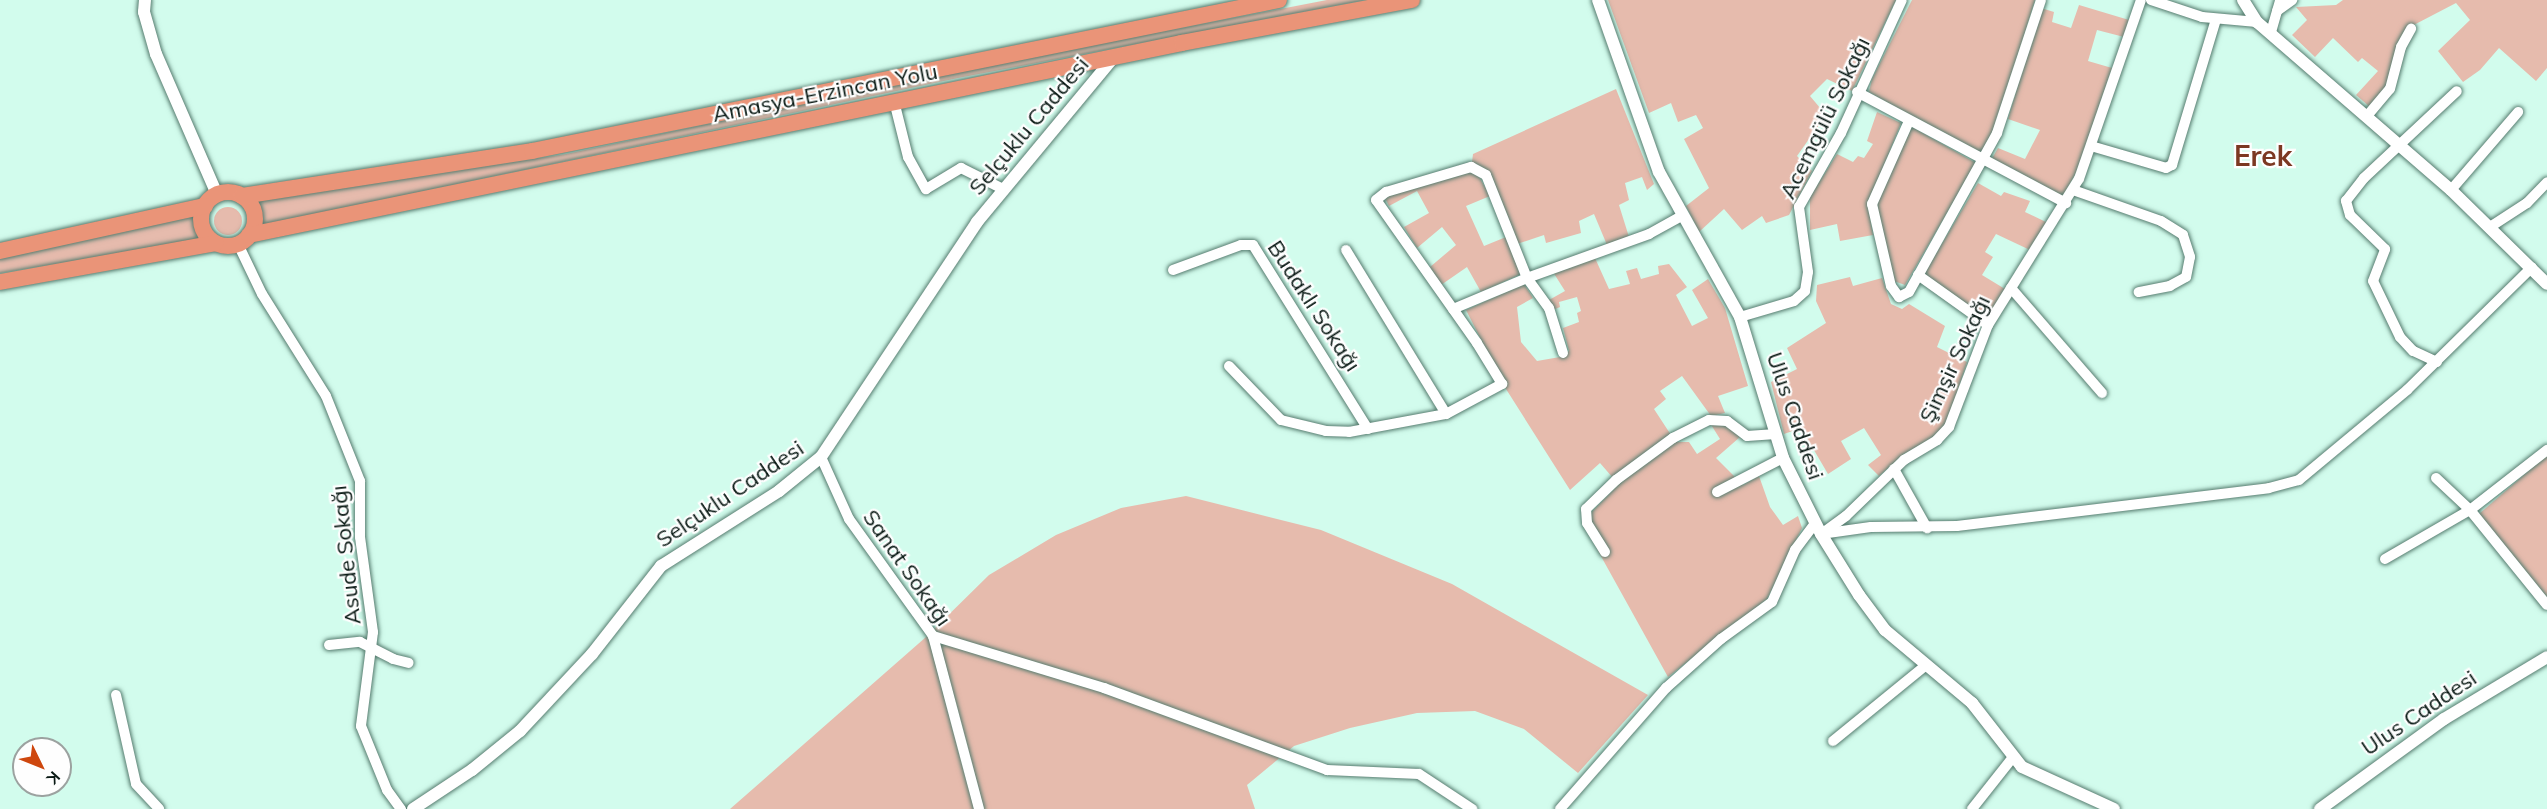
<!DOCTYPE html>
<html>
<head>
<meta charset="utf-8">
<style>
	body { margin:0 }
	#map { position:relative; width:2547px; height:809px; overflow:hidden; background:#d2fced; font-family:Mulish,sans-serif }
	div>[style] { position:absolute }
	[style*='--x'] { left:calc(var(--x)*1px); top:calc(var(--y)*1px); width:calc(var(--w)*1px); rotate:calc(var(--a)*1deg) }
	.green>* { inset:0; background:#e6bbad }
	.round { border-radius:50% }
	.roads { filter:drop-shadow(0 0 2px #567c6f) drop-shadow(0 0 2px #567c6f) }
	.minor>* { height:10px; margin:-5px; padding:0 5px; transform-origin:5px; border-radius:5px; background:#fff }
	.tertiary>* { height:12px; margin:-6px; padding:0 6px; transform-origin:6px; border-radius:6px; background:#fff }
	.trunk>* { height:16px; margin:-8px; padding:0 8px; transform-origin:8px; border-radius:8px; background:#ea9478 }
	.trunk>.ring { margin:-8px; padding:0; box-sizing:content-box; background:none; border:16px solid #ea9478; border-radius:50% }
	span { translate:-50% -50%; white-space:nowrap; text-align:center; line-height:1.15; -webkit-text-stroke:4.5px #fefefe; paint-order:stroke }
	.street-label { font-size:22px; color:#091914 }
	.district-label { font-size:28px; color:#7c3822; font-weight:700 }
	.north { position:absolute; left:12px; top:737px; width:60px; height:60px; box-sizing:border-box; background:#fefefe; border:2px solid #9ca2a0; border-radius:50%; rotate:133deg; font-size:16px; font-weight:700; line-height:24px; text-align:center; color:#091914 }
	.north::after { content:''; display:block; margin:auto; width:21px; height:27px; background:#ce470e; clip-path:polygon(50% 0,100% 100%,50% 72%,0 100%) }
</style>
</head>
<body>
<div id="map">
	<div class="green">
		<div style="clip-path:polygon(1327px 0,1365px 0,958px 78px,259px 226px,256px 201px,566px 154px,953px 72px)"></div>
		<div style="clip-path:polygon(1608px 0,1896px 0,1852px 91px,1827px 79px,1810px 96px,1826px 115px,1797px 156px,1812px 171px,1789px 215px,1766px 223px,1762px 216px,1742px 230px,1724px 209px,1699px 232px,1686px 206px,1709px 188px,1684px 139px,1703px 128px,1696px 115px,1678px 122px,1671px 103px,1649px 113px)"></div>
		<div style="clip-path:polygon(1912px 0,2035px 0,1997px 125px,1981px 157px,1869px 92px,1872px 79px)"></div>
		<div style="clip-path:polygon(2343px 0,2547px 0,2547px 68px,2536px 81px,2499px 48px,2480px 70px,2463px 82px,2438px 51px,2470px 20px,2456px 3px,2408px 28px,2385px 88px,2370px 107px,2356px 95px,2378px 71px,2362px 58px,2358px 62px,2333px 38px,2315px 57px,2292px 35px,2307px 20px,2296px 7px,2336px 5px)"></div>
		<div style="clip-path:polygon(2079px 5px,2129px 20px,2124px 37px,2097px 30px,2088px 61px,2112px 68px,2077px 171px,2063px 196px,1990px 162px,1998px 148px,2025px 159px,2040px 130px,2008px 119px,2041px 8px,2054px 12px,2052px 22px,2071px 28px)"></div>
		<div style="clip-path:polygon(1616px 89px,1654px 184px,1647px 190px,1642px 177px,1625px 183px,1629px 200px,1619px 205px,1629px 237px,1607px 245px,1594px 214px,1579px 221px,1581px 233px,1546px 243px,1544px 235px,1517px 244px,1488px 175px,1472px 162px,1473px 154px)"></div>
		<div style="clip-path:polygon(1877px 112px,1901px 123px,1868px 205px,1873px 235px,1840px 241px,1837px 224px,1810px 230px,1810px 197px,1837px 154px,1853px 162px,1858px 156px,1864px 158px,1873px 144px,1867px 141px)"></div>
		<div style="clip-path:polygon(1912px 127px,1976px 163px,1905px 285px,1894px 281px,1876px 204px)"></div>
		<div style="clip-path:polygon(1468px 171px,1478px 175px,1490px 196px,1466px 206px,1484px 246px,1506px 237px,1521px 274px,1481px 292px,1467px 267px,1441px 285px,1430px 267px,1456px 245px,1442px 227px,1417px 248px,1404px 227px,1429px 213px,1417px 191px,1389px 206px,1384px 196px)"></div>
		<div style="clip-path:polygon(1978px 183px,2001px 196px,2004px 192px,2030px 201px,2025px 212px,2048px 223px,2030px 250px,1996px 234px,1985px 252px,1993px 257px,1982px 275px,2005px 289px,1988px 319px,1924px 274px)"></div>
		<div class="round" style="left:214px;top:207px;width:28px;height:28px"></div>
		<div style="clip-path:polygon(194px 216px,201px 240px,0 273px,0 259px)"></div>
		<div style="clip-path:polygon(1595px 258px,1609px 289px,1630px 284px,1626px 271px,1637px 268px,1641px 279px,1659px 274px,1658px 266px,1669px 264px,1687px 287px,1676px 295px,1692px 326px,1708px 318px,1692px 290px,1708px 279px,1725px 308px,1748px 386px,1718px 396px,1725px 413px,1711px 416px,1682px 376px,1660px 391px,1666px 399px,1654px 409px,1671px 435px,1613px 478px,1600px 463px,1570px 490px,1506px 389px,1466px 310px,1524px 284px,1533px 298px,1517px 307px,1521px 342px,1537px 361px,1560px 357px,1569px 351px,1563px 328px,1579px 322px,1577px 313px,1581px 311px,1577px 297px,1559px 302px,1560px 307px,1553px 310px,1549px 300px,1565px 291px,1553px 272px)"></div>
		<div style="clip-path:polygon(1850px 277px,1853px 286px,1882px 278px,1891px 304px,1902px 309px,1909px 304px,1945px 326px,1937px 347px,1967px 362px,1947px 423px,1939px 435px,1904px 454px,1879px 476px,1868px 465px,1881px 455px,1864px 428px,1841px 441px,1851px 459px,1828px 474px,1801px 428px,1784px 434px,1771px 382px,1797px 369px,1787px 348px,1826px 323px,1816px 301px,1817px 285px)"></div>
		<div style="clip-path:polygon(1710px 423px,1727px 426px,1740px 437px,1716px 458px,1743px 485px,1759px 476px,1770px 507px,1783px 525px,1798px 516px,1802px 528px,1767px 599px,1668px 677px,1582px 522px,1621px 482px,1675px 442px,1689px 442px,1697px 454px,1720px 439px)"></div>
		<div style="clip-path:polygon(2547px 455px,2547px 597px,2479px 514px)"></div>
		<div style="clip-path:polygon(1186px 496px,1321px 530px,1452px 584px,1648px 695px,1578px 773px,1524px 729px,1475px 711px,1417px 713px,1350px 728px,1294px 746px,1247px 785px,1255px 809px,730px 809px,926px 637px,989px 575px,1056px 535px,1121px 508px)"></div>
	</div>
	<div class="roads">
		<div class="minor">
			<div style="--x:2151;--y:0;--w:54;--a:18.4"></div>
			<div style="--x:2202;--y:17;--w:55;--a:5.2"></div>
			<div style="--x:2277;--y:11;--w:19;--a:-36"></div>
			<div style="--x:2271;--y:32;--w:33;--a:-74"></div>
			<div style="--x:1857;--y:92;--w:237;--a:28"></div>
			<div style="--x:894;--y:101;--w:58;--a:76"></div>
			<div style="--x:908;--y:157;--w:37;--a:61"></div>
			<div style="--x:926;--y:189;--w:41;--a:-31"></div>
			<div style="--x:961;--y:168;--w:47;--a:26.6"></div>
			<div style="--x:2367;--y:116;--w:35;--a:-50"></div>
			<div style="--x:2390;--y:89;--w:43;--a:-75.3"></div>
			<div style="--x:2401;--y:47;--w:21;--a:-61"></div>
			<div style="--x:1909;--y:121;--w:91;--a:114"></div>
			<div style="--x:1872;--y:204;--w:84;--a:77"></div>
			<div style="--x:1891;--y:286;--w:14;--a:54"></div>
			<div style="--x:1899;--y:297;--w:11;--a:-27"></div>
			<div style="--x:1909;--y:292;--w:182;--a:-61"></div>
			<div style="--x:1997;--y:133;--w:140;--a:-71.7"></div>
			<div style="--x:2091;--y:146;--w:78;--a:16.3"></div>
			<div style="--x:2166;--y:168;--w:7;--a:-27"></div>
			<div style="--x:2172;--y:165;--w:152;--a:-73.2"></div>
			<div style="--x:2073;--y:190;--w:93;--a:19.4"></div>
			<div style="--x:2161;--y:221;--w:26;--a:32"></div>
			<div style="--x:2183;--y:235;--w:23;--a:72"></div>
			<div style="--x:2190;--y:257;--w:20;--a:101"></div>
			<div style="--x:2186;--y:277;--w:18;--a:151"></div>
			<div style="--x:2170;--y:286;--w:32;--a:169"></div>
			<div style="--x:2451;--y:190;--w:103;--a:-49.3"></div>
			<div style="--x:2490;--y:227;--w:44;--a:-33"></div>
			<div style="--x:2527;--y:203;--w:29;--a:-46"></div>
			<div style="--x:238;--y:244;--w:55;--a:64.4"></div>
			<div style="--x:262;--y:294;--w:120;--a:57.9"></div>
			<div style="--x:326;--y:396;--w:92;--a:68.2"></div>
			<div style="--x:360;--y:481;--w:56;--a:90"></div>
			<div style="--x:360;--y:537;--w:96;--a:82.2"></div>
			<div style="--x:373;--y:632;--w:95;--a:97.3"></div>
			<div style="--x:361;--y:726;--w:69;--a:67.9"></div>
			<div style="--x:387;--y:790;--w:24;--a:54"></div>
			<div style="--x:1346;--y:250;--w:192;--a:58.6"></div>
			<div style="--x:1173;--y:270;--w:72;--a:-20.2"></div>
			<div style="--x:1241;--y:245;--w:12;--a:0"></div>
			<div style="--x:1253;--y:245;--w:217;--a:58"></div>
			<div style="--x:1918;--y:275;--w:86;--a:35.5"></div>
			<div style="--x:2011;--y:288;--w:139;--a:49.1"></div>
			<div style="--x:1453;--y:309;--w:80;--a:-22.7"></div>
			<div style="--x:1527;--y:278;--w:130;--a:-19.8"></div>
			<div style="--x:1649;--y:234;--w:38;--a:-29"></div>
			<div style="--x:1740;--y:317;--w:56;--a:-16.5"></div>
			<div style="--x:1794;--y:301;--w:15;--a:-42"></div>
			<div style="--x:1805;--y:291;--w:19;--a:-81"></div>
			<div style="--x:1808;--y:272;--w:66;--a:-97.9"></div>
			<div style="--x:1799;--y:207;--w:85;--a:-60.4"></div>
			<div style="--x:1841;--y:133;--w:146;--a:-65.4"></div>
			<div style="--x:2437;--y:362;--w:26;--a:-155"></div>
			<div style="--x:2413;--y:351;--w:19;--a:-133"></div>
			<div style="--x:2400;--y:337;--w:62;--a:-115.7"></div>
			<div style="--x:2373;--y:281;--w:34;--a:-69"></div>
			<div style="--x:2385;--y:249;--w:49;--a:-135.8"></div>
			<div style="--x:2350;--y:215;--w:15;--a:-106"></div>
			<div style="--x:2346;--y:201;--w:29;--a:-52"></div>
			<div style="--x:2364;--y:178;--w:127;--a:-43.1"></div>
			<div style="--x:1229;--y:366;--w:75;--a:46.1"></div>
			<div style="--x:1281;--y:420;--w:46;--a:13.7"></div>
			<div style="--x:1326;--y:431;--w:23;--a:2"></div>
			<div style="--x:1349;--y:432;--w:99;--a:-10.5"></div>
			<div style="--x:1446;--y:414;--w:64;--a:-28.2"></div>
			<div style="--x:1502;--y:384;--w:48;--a:-121.4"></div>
			<div style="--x:1477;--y:343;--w:175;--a:-125.2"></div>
			<div style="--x:1376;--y:200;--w:13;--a:-39"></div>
			<div style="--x:1386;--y:192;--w:89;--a:-16.4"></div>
			<div style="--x:1471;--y:167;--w:17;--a:28"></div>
			<div style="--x:1486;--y:175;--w:111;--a:68.3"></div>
			<div style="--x:1527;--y:278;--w:37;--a:54"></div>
			<div style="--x:1549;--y:308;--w:47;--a:72.7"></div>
			<div style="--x:821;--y:457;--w:68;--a:65.7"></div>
			<div style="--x:849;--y:519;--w:144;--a:54.3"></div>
			<div style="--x:933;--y:636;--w:179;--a:75.1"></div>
			<div style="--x:1894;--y:469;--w:68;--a:60.8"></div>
			<div style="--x:2436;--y:478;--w:47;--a:43.3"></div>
			<div style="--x:2470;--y:510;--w:122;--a:51"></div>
			<div style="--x:1717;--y:492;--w:74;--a:-27.3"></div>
			<div style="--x:1824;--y:532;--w:27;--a:-36"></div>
			<div style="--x:1846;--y:516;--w:81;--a:-44"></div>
			<div style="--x:1904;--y:460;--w:39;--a:-31"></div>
			<div style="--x:1937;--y:440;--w:18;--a:-47"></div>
			<div style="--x:1949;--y:427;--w:109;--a:-69.1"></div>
			<div style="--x:1988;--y:325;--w:172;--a:-58.1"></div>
			<div style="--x:2079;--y:179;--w:189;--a:-70.9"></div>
			<div style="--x:1821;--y:534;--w:50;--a:-8"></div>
			<div style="--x:1871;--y:527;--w:86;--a:-0.7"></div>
			<div style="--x:1957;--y:526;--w:314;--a:-6.9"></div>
			<div style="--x:2269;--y:488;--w:31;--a:-15"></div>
			<div style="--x:2299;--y:480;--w:141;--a:-39.8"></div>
			<div style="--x:2407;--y:390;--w:175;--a:-44.5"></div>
			<div style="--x:1605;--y:552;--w:34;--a:-122"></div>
			<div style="--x:1587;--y:523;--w:14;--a:-94"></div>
			<div style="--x:1586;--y:509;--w:42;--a:-44"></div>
			<div style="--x:1616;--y:480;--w:71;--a:-36.4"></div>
			<div style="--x:1673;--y:438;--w:40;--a:-26.6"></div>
			<div style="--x:1709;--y:420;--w:18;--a:3"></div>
			<div style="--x:1727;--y:421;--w:25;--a:37"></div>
			<div style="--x:1747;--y:436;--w:29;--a:-4"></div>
			<div style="--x:2385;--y:559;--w:98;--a:-30"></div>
			<div style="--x:2470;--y:510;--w:98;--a:-37.9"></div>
			<div style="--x:933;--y:636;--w:179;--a:16.9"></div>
			<div style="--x:1104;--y:688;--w:238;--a:20.2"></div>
			<div style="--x:1327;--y:770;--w:92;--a:2.5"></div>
			<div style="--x:1419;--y:774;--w:64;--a:33.4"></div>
			<div style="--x:329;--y:645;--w:31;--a:-6"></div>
			<div style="--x:360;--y:642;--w:37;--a:27"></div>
			<div style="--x:393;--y:659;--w:16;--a:14"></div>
			<div style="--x:116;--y:695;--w:91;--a:77.3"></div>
			<div style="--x:136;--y:784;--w:34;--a:47"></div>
			<div style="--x:1833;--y:741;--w:119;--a:-39.2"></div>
			<div style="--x:1560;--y:809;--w:161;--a:-48.8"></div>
			<div style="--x:1666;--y:688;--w:74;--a:-41.7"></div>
			<div style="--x:1721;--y:639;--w:63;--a:-36"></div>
			<div style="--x:1772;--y:602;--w:57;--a:-66.1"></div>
			<div style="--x:1795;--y:550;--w:34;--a:-53"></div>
			<div style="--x:1972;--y:809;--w:66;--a:-51.7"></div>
		</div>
		<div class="tertiary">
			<div style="--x:145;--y:0;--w:12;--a:95"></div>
			<div style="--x:144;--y:12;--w:44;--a:74.1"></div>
			<div style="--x:156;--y:54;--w:153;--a:66.5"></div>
			<div style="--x:1598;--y:0;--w:182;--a:70.5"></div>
			<div style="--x:1659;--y:172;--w:166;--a:60.8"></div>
			<div style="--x:1740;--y:317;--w:147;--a:73"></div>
			<div style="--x:1783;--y:458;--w:85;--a:63.4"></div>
			<div style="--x:1821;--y:534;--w:72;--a:58.1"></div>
			<div style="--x:1859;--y:595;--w:44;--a:53.4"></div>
			<div style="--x:1885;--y:630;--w:114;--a:40"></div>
			<div style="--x:1972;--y:703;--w:81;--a:52"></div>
			<div style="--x:2022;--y:767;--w:101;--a:24.5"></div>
			<div style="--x:2243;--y:0;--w:26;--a:58"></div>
			<div style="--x:2257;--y:22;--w:257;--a:40.9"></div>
			<div style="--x:2451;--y:190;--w:134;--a:44.4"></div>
			<div style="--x:413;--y:809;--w:71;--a:-33.5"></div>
			<div style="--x:472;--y:770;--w:62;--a:-39.1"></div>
			<div style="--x:520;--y:731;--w:105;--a:-46.9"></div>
			<div style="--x:592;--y:654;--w:112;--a:-51.9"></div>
			<div style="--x:661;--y:566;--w:140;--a:-32.4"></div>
			<div style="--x:779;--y:491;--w:54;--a:-39"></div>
			<div style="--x:821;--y:457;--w:282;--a:-56.4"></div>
			<div style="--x:977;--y:222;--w:213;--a:-50.3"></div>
			<div style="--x:2320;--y:809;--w:153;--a:-36"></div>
			<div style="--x:2444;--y:719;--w:120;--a:-31"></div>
		</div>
		<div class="trunk">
			<div class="ring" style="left:201px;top:192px;width:38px;height:38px"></div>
			<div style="--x:242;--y:196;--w:293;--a:-8.8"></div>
			<div style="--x:532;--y:151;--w:762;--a:-11.43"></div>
			<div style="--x:249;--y:235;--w:953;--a:-11.63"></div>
			<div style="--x:1182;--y:43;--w:234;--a:-10.6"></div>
			<div style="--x:0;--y:251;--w:210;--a:-12.4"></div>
			<div style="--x:0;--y:282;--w:219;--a:-10.2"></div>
		</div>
	</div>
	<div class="street-label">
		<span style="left:825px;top:93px;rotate:-11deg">Amasya-Erzincan Yolu</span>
		<span style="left:1825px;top:118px;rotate:-64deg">Acemgülü Sokağı</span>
		<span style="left:1029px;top:126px;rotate:-50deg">Selçuklu Caddesi</span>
		<span style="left:1314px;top:306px;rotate:57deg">Budaklı Sokağı</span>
		<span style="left:1955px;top:359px;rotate:-65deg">Şimşir Sokağı</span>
		<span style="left:1795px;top:416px;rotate:71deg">Ulus Caddesi</span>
		<span style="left:730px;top:494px;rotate:-34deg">Selçuklu Caddesi</span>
		<span style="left:346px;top:555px;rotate:-96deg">Asude Sokağı</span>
		<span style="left:907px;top:568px;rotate:55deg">Sanat Sokağı</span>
		<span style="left:2419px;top:713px;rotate:-34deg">Ulus Caddesi</span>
	</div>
	<div class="district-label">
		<span style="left:2263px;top:156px">Erek</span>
	</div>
	<div class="north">K</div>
</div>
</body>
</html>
